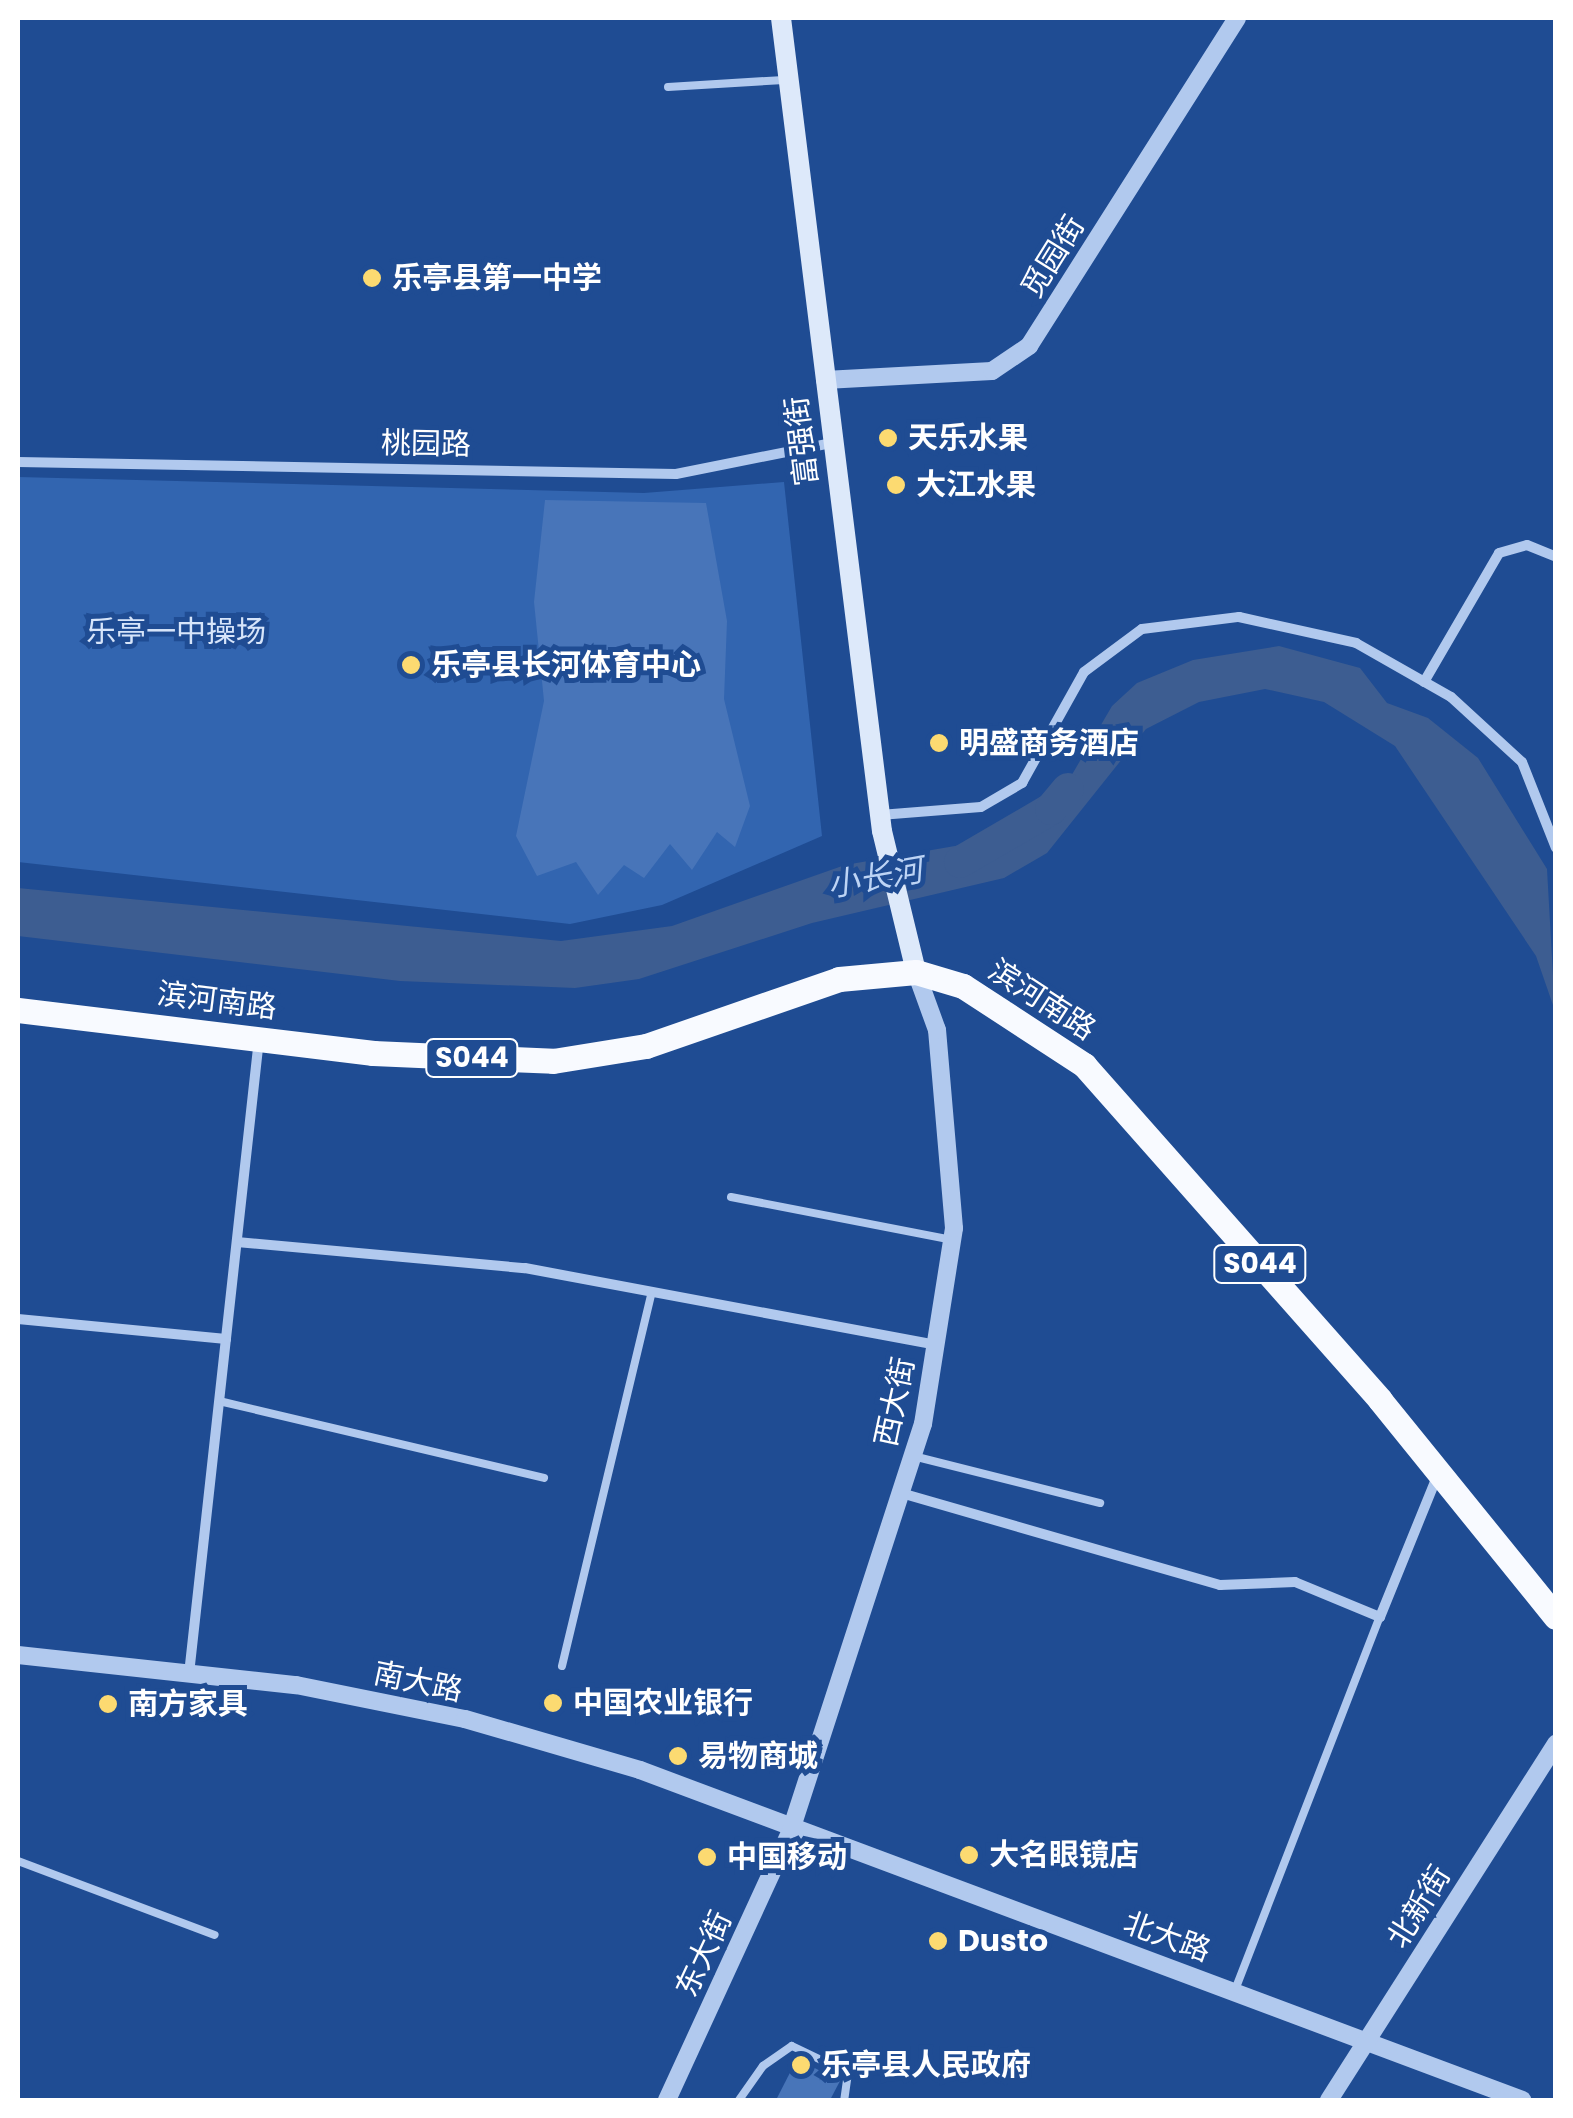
<!DOCTYPE html>
<html>
<head>
<meta charset="utf-8">
<style>
	body { margin:0 }
	#map { position:relative; width:1573px; height:2118px; overflow:hidden; background:#1f4c93; font-family:Poppins,"Noto Sans SC",sans-serif }
	div>[style] { position:absolute }
	[style*='--x'] { left:calc(var(--x)*1px); top:calc(var(--y)*1px); width:calc(var(--w)*1px); rotate:calc(var(--a)*1deg) }
	.green>* { inset:0; background:#3265b0 }
	.water>* { inset:0; background:#3d5d91 }
	.river>* { height:32px; margin:-16px; padding:0 16px; transform-origin:16px; border-radius:16px; background:#3d5d91 }
	.building>* { inset:0; background:#4875b9 }
	.service>* { height:8px; margin:-4px; padding:0 4px; transform-origin:4px; border-radius:4px; background:#b1c9ee }
	.minor>* { height:10px; margin:-5px; padding:0 5px; transform-origin:5px; border-radius:5px; background:#b1c9ee }
	.tertiary>* { height:18px; margin:-9px; padding:0 9px; transform-origin:9px; border-radius:9px; background:#b1c9ee }
	.secondary>* { height:20px; margin:-10px; padding:0 10px; transform-origin:10px; border-radius:10px; background:#dde9fa }
	.primary>* { height:25px; margin:-12.5px; padding:0 12.5px; transform-origin:12.5px; border-radius:12.5px; background:#f8faff }
	.dots>* { width:28px; height:28px; translate:-50% -50%; box-sizing:border-box; border:5px solid #1f4c93; border-radius:50% }
	span { translate:-50% -50%; white-space:nowrap; text-align:center; line-height:1.15; -webkit-text-stroke:10px #1f4c93; paint-order:stroke }
	.shield-label span { padding:2px 8px; background:#1f4c93; border:2px solid; border-radius:8px; -webkit-text-stroke-width:0 }
	.shield-label { font-size:28px; color:#fff; font-weight:700 }
	.street-label { font-size:30px; color:#fff }
	.poi-label { font-size:30px; color:#fff; font-weight:700 }
	.left { translate:0 -50%; text-align:left }
	.park-label { font-size:30px; color:#d7e5fa }
	.water-label { font-size:32px; color:#bdd4f5; font-style:italic }
	.frame { position:absolute; inset:0; border:20px solid #fff; pointer-events:none }
</style>
</head>
<body>
<div id="map">
	<div class="green">
		<div style="clip-path:polygon(18px 477px,644px 493px,784px 482px,822px 836px,662px 905px,570px 924px,18px 862px)"></div>
	</div>
	<div class="water">
		<div style="clip-path:polygon(1279px 646px,1360px 668px,1387px 703px,1428px 718px,1478px 758px,1547px 869px,1555px 1011px,1536px 956px,1395px 746px,1324px 702px,1265px 689px,1199px 702px,1146px 729px,1047px 853px,1004px 878px,812px 923px,639px 979px,575px 988px,400px 981px,18px 936px,18px 888px,561px 941px,672px 926px,845px 865px,1007px 837px,1063px 790px,1112px 706px,1137px 683px,1193px 660px)"></div>
	</div>
	<div class="river">
		<div style="--x:960;--y:862;--w:105;--a:-30.2"></div>
		<div style="--x:1051;--y:809;--w:26;--a:-50"></div>
	</div>
	<div class="building">
		<div style="clip-path:polygon(545px 500px,706px 503px,727px 621px,724px 699px,750px 806px,735px 847px,717px 832px,692px 870px,670px 844px,644px 878px,624px 865px,598px 895px,576px 862px,537px 876px,516px 836px,544px 701px,534px 602px)"></div>
		<div style="clip-path:polygon(797px 2059px,840px 2081px,830px 2100px,776px 2100px)"></div>
	</div>
	<div class="service">
		<div style="--x:668;--y:87;--w:116;--a:-3.5"></div>
		<div style="--x:731;--y:1197;--w:225;--a:11"></div>
		<div style="--x:219;--y:1401;--w:334;--a:13.3"></div>
		<div style="--x:913;--y:1456;--w:193;--a:14.1"></div>
		<div style="--x:562;--y:1666;--w:385;--a:-76.5"></div>
		<div style="--x:18;--y:1861;--w:210;--a:20.6"></div>
		<div style="--x:1235;--y:1990;--w:400;--a:-68.8"></div>
		<div style="--x:739;--y:2100;--w:42;--a:-54.8"></div>
		<div style="--x:763;--y:2066;--w:35;--a:-35"></div>
		<div style="--x:792;--y:2046;--w:62;--a:25.7"></div>
		<div style="--x:848;--y:2073;--w:27;--a:98"></div>
	</div>
	<div class="minor">
		<div style="--x:18;--y:462;--w:658;--a:1.04"></div>
		<div style="--x:676;--y:474;--w:158;--a:-11.3"></div>
		<div style="--x:1424;--y:682;--w:149;--a:-59.8"></div>
		<div style="--x:1499;--y:553;--w:29;--a:-16"></div>
		<div style="--x:1527;--y:545;--w:31;--a:22"></div>
		<div style="--x:880;--y:815;--w:101;--a:-4.5"></div>
		<div style="--x:981;--y:807;--w:48;--a:-30.3"></div>
		<div style="--x:1022;--y:783;--w:127;--a:-60.8"></div>
		<div style="--x:1084;--y:672;--w:72;--a:-36.6"></div>
		<div style="--x:1142;--y:629;--w:98;--a:-7.1"></div>
		<div style="--x:1239;--y:617;--w:120;--a:12.5"></div>
		<div style="--x:1356;--y:643;--w:109;--a:29.6"></div>
		<div style="--x:1451;--y:697;--w:96;--a:42.5"></div>
		<div style="--x:1522;--y:762;--w:92;--a:68.4"></div>
		<div style="--x:237;--y:1242;--w:289;--a:5.2"></div>
		<div style="--x:525;--y:1268;--w:417;--a:10.6"></div>
		<div style="--x:18;--y:1319;--w:209;--a:5.5"></div>
		<div style="--x:901;--y:1493;--w:332;--a:16.1"></div>
		<div style="--x:1220;--y:1585;--w:75;--a:-2.3"></div>
		<div style="--x:1295;--y:1582;--w:92;--a:22.4"></div>
		<div style="--x:1380;--y:1617;--w:154;--a:-67.9"></div>
		<div style="--x:189;--y:1674;--w:639;--a:-83.71"></div>
	</div>
	<div class="tertiary">
		<div style="--x:825;--y:380;--w:167;--a:-3.1"></div>
		<div style="--x:992;--y:371;--w:45;--a:-34"></div>
		<div style="--x:1029;--y:346;--w:388;--a:-57.6"></div>
		<div style="--x:18;--y:1655;--w:280;--a:6.2"></div>
		<div style="--x:296;--y:1685;--w:172;--a:11.4"></div>
		<div style="--x:465;--y:1719;--w:182;--a:16.2"></div>
		<div style="--x:640;--y:1770;--w:942;--a:20.51"></div>
		<div style="--x:667;--y:2100;--w:297;--a:-65.3"></div>
		<div style="--x:791;--y:1830;--w:427;--a:-72"></div>
		<div style="--x:923;--y:1424;--w:198;--a:-81"></div>
		<div style="--x:954;--y:1228;--w:199;--a:-94.9"></div>
		<div style="--x:937;--y:1030;--w:62;--a:-109.9"></div>
		<div style="--x:1329;--y:2100;--w:423;--a:-57.5"></div>
	</div>
	<div class="secondary">
		<div style="--x:781;--y:18;--w:819;--a:82.92"></div>
		<div style="--x:882;--y:831;--w:145;--a:76.4"></div>
	</div>
	<div class="primary">
		<div style="--x:18;--y:1010;--w:358;--a:6.9"></div>
		<div style="--x:373;--y:1053;--w:180;--a:2.5"></div>
		<div style="--x:553;--y:1061;--w:94;--a:-9.2"></div>
		<div style="--x:646;--y:1046;--w:204;--a:-19.1"></div>
		<div style="--x:839;--y:979;--w:77;--a:-5.2"></div>
		<div style="--x:916;--y:972;--w:49;--a:16.6"></div>
		<div style="--x:963;--y:986;--w:145;--a:33.1"></div>
		<div style="--x:1084;--y:1065;--w:447;--a:48.5"></div>
		<div style="--x:1380;--y:1400;--w:279;--a:51"></div>
	</div>
	<div class="dots">
		<div style="left:372px;top:278px;background:#fcda71"></div>
		<div style="left:888px;top:438px;background:#fcda71"></div>
		<div style="left:896px;top:485px;background:#fcda71"></div>
		<div style="left:411px;top:665px;background:#fcda71"></div>
		<div style="left:939px;top:743px;background:#fcda71"></div>
		<div style="left:553px;top:1703px;background:#fcda71"></div>
		<div style="left:108px;top:1704px;background:#fcda71"></div>
		<div style="left:678px;top:1756px;background:#fcda71"></div>
		<div style="left:969px;top:1855px;background:#fcda71"></div>
		<div style="left:707px;top:1857px;background:#fcda71"></div>
		<div style="left:938px;top:1941px;background:#fcda71"></div>
		<div style="left:801px;top:2065px;background:#fcda71"></div>
	</div>
	<div class="shield-label">
		<span style="left:472px;top:1058px">S044</span>
		<span style="left:1260px;top:1264px">S044</span>
	</div>
	<div class="street-label">
		<span style="left:1053px;top:257px;rotate:-58deg">觅园街</span>
		<span style="left:802px;top:441px;rotate:-97deg">富强街</span>
		<span style="left:426px;top:444px;rotate:1deg">桃园路</span>
		<span style="left:1042px;top:1000px;rotate:33deg">滨河南路</span>
		<span style="left:217px;top:1001px;rotate:7deg">滨河南路</span>
		<span style="left:895px;top:1402px;rotate:-78deg">西大街</span>
		<span style="left:418px;top:1682px;rotate:12deg">南大路</span>
		<span style="left:1419px;top:1907px;rotate:-58deg">北新街</span>
		<span style="left:1167px;top:1937px;rotate:20deg">北大路</span>
		<span style="left:704px;top:1954px;rotate:-65deg">东大街</span>
	</div>
	<div class="poi-label">
		<span class="left" style="left:392px;top:278px">乐亭县第一中学</span>
		<span class="left" style="left:908px;top:438px">天乐水果</span>
		<span class="left" style="left:916px;top:485px">大江水果</span>
		<span class="left" style="left:431px;top:665px">乐亭县长河体育中心</span>
		<span class="left" style="left:959px;top:743px">明盛商务酒店</span>
		<span class="left" style="left:573px;top:1703px">中国农业银行</span>
		<span class="left" style="left:128px;top:1704px">南方家具</span>
		<span class="left" style="left:698px;top:1756px">易物商城</span>
		<span class="left" style="left:989px;top:1855px">大名眼镜店</span>
		<span class="left" style="left:727px;top:1857px">中国移动</span>
		<span class="left" style="left:958px;top:1941px">Dusto</span>
		<span class="left" style="left:821px;top:2065px">乐亭县人民政府</span>
	</div>
	<div class="park-label">
		<span style="left:176px;top:632px">乐亭一中操场</span>
	</div>
	<div class="water-label">
		<span style="left:875px;top:878px;rotate:-10deg">小长河</span>
	</div>
	<div class="frame"></div>
</div>
</body>
</html>
